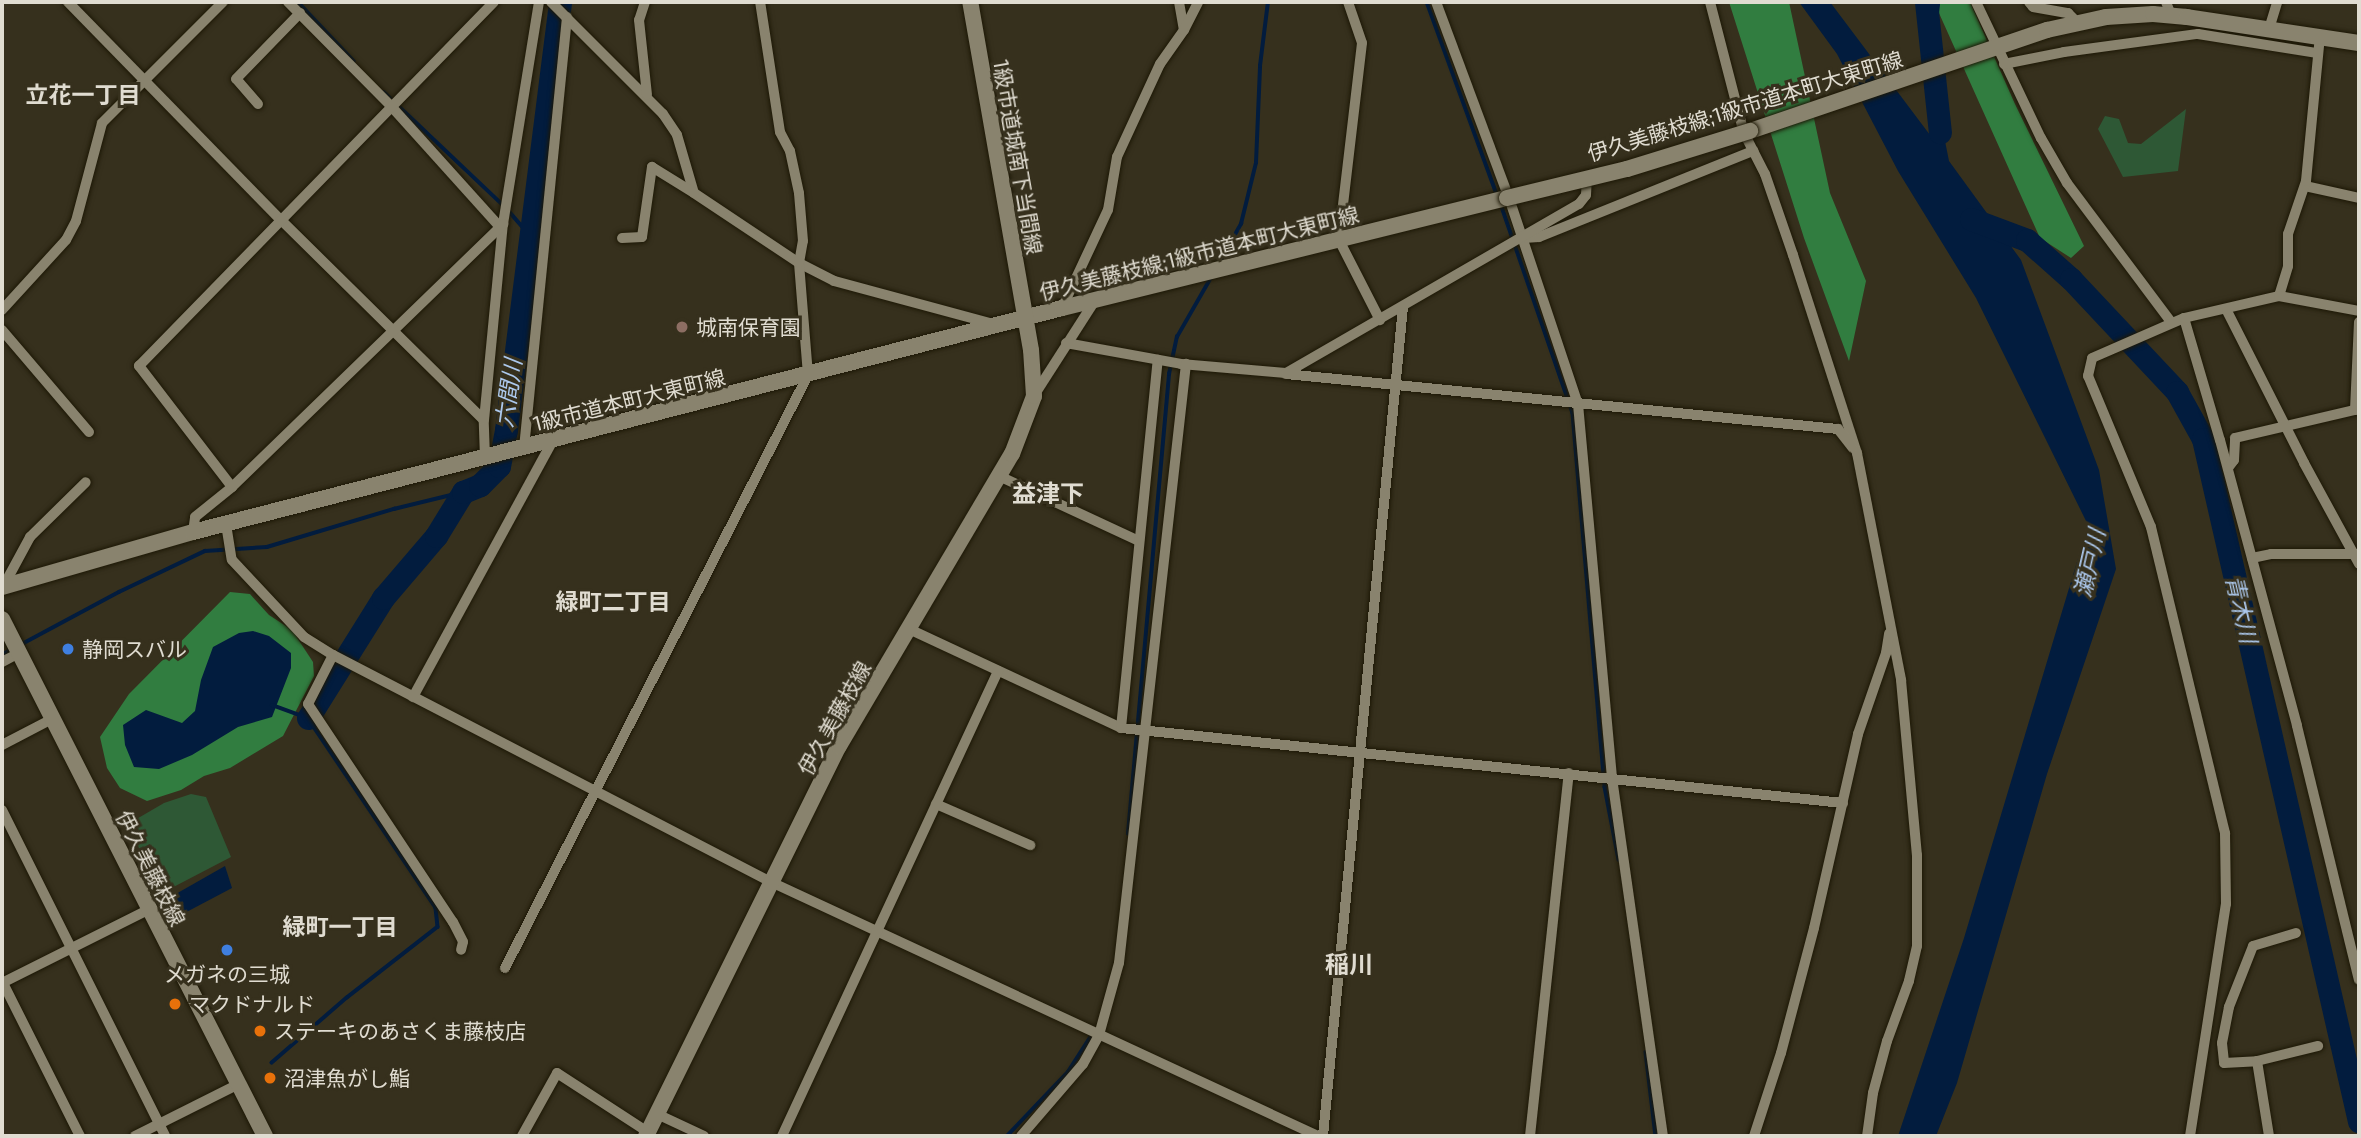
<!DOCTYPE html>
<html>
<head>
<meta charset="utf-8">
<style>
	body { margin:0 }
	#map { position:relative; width:2361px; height:1138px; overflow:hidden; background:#36301d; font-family:"Exo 2","Noto Sans JP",sans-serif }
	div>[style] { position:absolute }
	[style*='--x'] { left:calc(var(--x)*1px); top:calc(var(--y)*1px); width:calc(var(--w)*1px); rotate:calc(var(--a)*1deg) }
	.green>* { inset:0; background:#2e5835 }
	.forest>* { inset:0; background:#317d40 }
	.water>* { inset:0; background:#021c3e }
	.stream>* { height:3.5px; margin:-1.75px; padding:0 1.75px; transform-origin:1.75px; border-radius:1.75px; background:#021c3e }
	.river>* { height:23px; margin:-11.5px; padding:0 11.5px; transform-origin:11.5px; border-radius:11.5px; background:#021c3e }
	.roads { filter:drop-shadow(0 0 2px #1d1806) drop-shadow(0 0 2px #1d1806) }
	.street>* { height:10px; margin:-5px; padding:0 5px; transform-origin:5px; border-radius:5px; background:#89836e }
	.secondary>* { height:16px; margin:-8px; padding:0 8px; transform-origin:8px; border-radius:8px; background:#89836e }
	.bridges { filter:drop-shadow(0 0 2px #1d1806) drop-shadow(0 0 2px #1d1806) }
	.secondary-bridge>* { height:16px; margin:-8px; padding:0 8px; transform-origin:8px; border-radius:8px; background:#89836e }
	.dots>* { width:19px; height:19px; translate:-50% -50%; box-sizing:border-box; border:4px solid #36301d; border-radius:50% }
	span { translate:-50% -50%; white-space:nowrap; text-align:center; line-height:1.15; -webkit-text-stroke:6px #36301d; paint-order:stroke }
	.street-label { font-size:21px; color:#e0dcd1 }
	.poi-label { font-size:21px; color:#e0dcd1 }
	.left { translate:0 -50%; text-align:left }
	.neighbourhood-label { font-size:23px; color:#e0dcd1; font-weight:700 }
	.water-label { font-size:23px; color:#acc8ec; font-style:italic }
	.quarter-label { font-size:24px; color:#e0dcd1; font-weight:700 }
	.frame { position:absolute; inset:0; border:4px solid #e0dcd1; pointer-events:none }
</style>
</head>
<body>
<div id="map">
	<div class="green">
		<div style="clip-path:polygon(2186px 109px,2178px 171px,2123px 177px,2098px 129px,2105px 116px,2119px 119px,2128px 143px,2141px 144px)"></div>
		<div style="clip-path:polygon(191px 794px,206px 797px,231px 857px,160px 894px,128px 824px,164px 803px)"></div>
	</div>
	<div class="forest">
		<div style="clip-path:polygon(1729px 2px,1789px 2px,1830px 193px,1866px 281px,1849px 361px,1804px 238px)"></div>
		<div style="clip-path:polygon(1934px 2px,1970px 2px,2015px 104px,2084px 246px,2071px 258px,2040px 238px)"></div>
		<div style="clip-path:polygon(230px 592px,250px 594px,269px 615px,292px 630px,313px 662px,314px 676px,283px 736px,230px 768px,204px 776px,181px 790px,147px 801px,120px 788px,107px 768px,100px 737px,129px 694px)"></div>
	</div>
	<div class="water">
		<div style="clip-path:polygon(1799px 2px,1830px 2px,1933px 139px,1929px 105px,1937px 101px,1949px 161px,2021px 260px,2099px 470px,2116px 569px,2047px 774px,1957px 1083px,1936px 1136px,1898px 1136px,1964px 938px,2088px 525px,1976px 298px,1898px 171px,1837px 54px)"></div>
		<div style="clip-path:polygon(1921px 2px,1940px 2px,1940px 5px,1933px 63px,1927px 66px)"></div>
		<div style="clip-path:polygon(253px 631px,269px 636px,291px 653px,291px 668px,272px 717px,238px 727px,192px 755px,159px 769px,134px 767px,125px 745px,123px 725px,146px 710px,182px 723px,195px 711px,201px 680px,213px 647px,239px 633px)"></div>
		<div style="clip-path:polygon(225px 866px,232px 888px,177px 917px,167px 899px)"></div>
	</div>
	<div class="stream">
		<div style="--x:298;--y:2;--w:81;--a:46.5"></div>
		<div style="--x:1427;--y:2;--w:208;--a:70"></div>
		<div style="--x:384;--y:92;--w:164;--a:43.5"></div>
		<div style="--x:1501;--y:204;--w:221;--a:71"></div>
		<div style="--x:1573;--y:413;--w:375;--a:85.1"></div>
		<div style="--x:1605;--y:787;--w:74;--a:79.1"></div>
		<div style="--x:508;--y:210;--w:33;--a:49"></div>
		<div style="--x:1219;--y:263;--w:45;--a:-60.6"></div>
		<div style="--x:1241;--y:224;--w:63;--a:-76.2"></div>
		<div style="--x:1256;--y:163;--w:97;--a:-87.6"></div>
		<div style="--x:1260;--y:66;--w:64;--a:-82.9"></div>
		<div style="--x:22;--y:644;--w:110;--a:-28.2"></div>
		<div style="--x:119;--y:592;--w:95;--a:-25.5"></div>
		<div style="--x:205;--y:551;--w:62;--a:-3.7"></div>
		<div style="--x:267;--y:547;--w:133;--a:-16.7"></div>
		<div style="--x:394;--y:509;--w:71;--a:-13.8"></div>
		<div style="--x:2;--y:655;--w:12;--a:-31"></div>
		<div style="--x:272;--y:705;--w:38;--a:20"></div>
		<div style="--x:308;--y:718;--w:229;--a:56"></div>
		<div style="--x:436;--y:908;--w:19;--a:84"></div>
		<div style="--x:438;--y:927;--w:115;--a:142"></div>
		<div style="--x:347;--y:998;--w:99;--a:139.1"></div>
		<div style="--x:1128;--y:834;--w:462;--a:-84.9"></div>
		<div style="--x:1169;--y:374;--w:38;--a:-78"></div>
		<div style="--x:1177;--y:337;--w:70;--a:-60.2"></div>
		<div style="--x:1646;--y:1052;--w:85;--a:83.2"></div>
		<div style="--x:1007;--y:1136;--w:88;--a:-46.4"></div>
		<div style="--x:1068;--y:1072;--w:46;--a:-57.3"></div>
	</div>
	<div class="river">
		<div style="--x:1926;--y:2;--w:131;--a:83.9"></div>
		<div style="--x:1971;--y:219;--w:60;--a:20.6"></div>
		<div style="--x:2027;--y:240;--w:59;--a:41.6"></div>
		<div style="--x:2071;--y:279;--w:155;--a:46.8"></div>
		<div style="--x:2177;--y:392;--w:54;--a:61"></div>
		<div style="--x:2203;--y:439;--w:700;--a:77.12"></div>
		<div style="--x:308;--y:718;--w:142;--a:-58"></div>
		<div style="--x:383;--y:598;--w:82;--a:-49.5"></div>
		<div style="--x:436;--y:536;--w:52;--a:-58.5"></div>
		<div style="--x:463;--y:492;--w:18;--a:-22"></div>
		<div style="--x:480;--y:485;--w:27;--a:-45"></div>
		<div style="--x:499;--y:466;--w:37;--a:-79"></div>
		<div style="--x:506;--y:430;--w:431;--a:-82.8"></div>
	</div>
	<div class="roads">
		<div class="street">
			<div style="--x:68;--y:2;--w:303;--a:45.7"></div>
			<div style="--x:280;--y:219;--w:286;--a:44.6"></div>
			<div style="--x:288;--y:2;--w:146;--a:45.3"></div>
			<div style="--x:391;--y:106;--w:163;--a:48"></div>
			<div style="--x:551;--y:2;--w:158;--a:45"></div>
			<div style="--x:663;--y:114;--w:25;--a:56"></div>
			<div style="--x:677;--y:135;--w:60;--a:73.7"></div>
			<div style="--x:694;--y:193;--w:126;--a:33.7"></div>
			<div style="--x:799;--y:263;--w:39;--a:27"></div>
			<div style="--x:834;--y:281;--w:165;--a:15.1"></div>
			<div style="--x:645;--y:2;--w:19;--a:108"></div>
			<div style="--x:639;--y:20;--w:75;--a:83.9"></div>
			<div style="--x:1179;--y:2;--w:28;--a:80"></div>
			<div style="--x:1348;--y:2;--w:43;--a:71.1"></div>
			<div style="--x:1362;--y:43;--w:198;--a:96.7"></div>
			<div style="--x:1339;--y:240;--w:90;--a:62.9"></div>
			<div style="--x:1436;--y:2;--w:209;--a:69.6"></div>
			<div style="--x:1509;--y:198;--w:217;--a:71.5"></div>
			<div style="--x:1578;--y:404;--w:376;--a:84.8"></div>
			<div style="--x:1612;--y:778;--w:362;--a:81.9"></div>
			<div style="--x:1710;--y:2;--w:135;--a:75.5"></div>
			<div style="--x:1744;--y:133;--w:46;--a:62.9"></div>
			<div style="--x:1765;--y:174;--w:86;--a:70.9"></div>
			<div style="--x:1793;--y:255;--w:208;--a:72.1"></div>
			<div style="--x:1857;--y:453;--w:231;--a:79"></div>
			<div style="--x:1901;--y:680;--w:176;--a:84.8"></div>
			<div style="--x:1917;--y:855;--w:91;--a:90"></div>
			<div style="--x:1917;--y:946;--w:36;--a:103"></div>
			<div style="--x:1909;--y:981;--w:64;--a:110.1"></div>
			<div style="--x:1887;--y:1041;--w:54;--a:105.1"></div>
			<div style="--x:1873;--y:1093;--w:43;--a:97.9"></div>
			<div style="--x:1976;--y:2;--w:151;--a:64.5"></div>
			<div style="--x:2041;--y:138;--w:52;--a:60"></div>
			<div style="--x:2067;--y:183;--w:174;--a:53.2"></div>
			<div style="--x:2029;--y:2;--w:6;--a:51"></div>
			<div style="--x:2033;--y:7;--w:36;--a:10"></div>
			<div style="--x:2068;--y:13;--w:13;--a:45"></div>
			<div style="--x:2166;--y:2;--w:14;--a:69"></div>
			<div style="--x:2269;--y:29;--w:28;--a:-73"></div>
			<div style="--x:2004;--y:64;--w:61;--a:-11.3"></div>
			<div style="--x:2064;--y:52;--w:135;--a:-7.7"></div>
			<div style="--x:2198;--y:34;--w:121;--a:9.1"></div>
			<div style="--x:258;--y:104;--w:33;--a:-131"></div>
			<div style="--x:236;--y:79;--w:92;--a:-45.9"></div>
			<div style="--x:2305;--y:186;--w:55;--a:12.5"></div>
			<div style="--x:622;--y:238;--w:20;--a:-3"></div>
			<div style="--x:642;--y:237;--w:71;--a:-81.9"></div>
			<div style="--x:652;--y:167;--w:49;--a:31.8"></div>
			<div style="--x:1524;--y:238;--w:15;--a:-4"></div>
			<div style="--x:1539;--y:237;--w:231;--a:-21.9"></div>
			<div style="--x:2279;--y:296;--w:31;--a:-73"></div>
			<div style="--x:2288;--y:266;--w:32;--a:-90"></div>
			<div style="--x:2288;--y:234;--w:56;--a:-71.2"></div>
			<div style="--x:2306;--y:181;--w:146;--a:-84.5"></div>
			<div style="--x:1062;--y:308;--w:108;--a:-64.9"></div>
			<div style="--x:1108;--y:210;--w:54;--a:-80.4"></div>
			<div style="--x:1117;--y:157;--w:102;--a:-65.2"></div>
			<div style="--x:1160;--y:64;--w:42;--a:-54.8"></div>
			<div style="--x:1184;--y:30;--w:31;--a:-63"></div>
			<div style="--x:2226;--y:309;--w:173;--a:63.1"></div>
			<div style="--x:2304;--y:463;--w:115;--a:61.4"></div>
			<div style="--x:2;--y:310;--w:95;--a:-47.6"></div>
			<div style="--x:66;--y:240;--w:21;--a:-62"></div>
			<div style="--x:76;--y:221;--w:101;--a:-75.1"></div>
			<div style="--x:102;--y:123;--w:171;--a:-45"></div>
			<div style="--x:2184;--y:318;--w:127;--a:73.6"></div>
			<div style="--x:2220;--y:440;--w:296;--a:74.9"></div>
			<div style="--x:2297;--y:726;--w:261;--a:76.3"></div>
			<div style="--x:2;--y:330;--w:134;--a:49.5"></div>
			<div style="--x:1066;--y:343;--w:117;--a:10.3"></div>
			<div style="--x:1181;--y:364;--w:105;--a:4.9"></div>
			<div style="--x:1286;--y:373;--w:338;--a:-30"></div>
			<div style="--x:1579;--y:204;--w:11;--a:-52"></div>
			<div style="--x:1586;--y:195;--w:17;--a:-87"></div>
			<div style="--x:1286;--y:374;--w:555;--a:5.69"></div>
			<div style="--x:1838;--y:429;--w:24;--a:52"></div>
			<div style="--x:1035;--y:394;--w:109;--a:-57.3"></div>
			<div style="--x:2355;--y:410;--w:88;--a:-87.4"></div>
			<div style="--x:524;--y:448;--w:433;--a:-84.3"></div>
			<div style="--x:485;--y:458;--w:38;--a:-92"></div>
			<div style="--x:484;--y:420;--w:197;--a:-84.5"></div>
			<div style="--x:503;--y:224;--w:225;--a:-80.8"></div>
			<div style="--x:2228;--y:468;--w:10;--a:-53"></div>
			<div style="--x:2234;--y:460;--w:22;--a:-87"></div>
			<div style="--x:2235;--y:438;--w:127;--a:-13.2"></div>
			<div style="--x:999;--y:476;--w:154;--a:24.9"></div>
			<div style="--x:232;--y:487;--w:153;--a:-127.5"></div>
			<div style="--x:139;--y:366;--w:508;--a:-45.72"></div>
			<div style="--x:226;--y:524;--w:36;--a:81"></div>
			<div style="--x:232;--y:560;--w:105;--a:46.9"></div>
			<div style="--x:304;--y:637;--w:34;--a:32"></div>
			<div style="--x:333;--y:655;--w:493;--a:27.4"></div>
			<div style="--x:771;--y:882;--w:603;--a:24.91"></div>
			<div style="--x:193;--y:532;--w:15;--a:-82"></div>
			<div style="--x:195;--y:517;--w:48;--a:-39"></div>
			<div style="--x:232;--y:487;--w:378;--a:-44.1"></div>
			<div style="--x:2252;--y:558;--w:19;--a:-12"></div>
			<div style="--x:2271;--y:554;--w:86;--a:0"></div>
			<div style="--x:3;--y:587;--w:57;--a:-61.6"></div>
			<div style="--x:30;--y:537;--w:78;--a:-44.5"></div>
			<div style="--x:909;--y:629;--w:234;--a:25"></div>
			<div style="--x:1121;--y:728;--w:726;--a:5.93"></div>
			<div style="--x:333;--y:655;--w:55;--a:117"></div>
			<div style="--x:308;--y:704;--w:262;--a:56.4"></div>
			<div style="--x:453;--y:922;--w:22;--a:63"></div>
			<div style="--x:463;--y:942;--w:8;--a:104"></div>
			<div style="--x:2;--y:662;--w:19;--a:-28"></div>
			<div style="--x:413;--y:697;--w:290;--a:-61.4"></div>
			<div style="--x:1121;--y:728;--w:370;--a:-84.3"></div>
			<div style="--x:2;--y:745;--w:56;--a:-27.5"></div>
			<div style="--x:936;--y:804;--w:103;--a:23.6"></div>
			<div style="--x:2;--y:810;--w:364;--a:63.4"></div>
			<div style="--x:2296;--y:933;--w:45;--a:163.2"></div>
			<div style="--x:2253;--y:946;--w:66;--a:111.5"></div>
			<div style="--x:2229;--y:1007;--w:37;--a:101"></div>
			<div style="--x:2222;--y:1043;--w:20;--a:84"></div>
			<div style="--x:2224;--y:1063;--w:33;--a:-3"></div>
			<div style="--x:2257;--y:1061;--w:63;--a:-13.8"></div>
			<div style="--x:505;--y:968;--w:666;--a:-62.93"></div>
			<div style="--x:808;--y:375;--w:112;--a:-94.6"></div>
			<div style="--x:799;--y:263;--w:22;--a:-80"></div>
			<div style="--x:803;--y:241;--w:48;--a:-94.8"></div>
			<div style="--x:799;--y:193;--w:43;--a:-102.1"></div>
			<div style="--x:790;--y:151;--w:21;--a:-118"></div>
			<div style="--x:780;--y:132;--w:132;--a:-98.7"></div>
			<div style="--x:2;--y:981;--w:174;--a:63.3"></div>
			<div style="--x:2;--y:983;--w:163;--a:-26.6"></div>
			<div style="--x:2257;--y:1061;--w:76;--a:80.9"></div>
			<div style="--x:657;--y:1114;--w:52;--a:25.1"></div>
			<div style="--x:135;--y:1136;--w:116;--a:-26.6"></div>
			<div style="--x:522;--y:1136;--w:72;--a:-60.9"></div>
			<div style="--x:557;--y:1073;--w:108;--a:33"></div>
			<div style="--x:782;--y:1136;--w:513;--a:-65.08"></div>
			<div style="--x:1021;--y:1136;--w:95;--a:-49.3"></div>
			<div style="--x:1083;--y:1064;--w:33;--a:-61"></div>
			<div style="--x:1099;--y:1035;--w:75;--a:-74.5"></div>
			<div style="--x:1119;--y:963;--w:603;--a:-83.62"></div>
			<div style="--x:1323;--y:1136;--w:833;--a:-84.49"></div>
			<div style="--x:1530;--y:1136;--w:365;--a:-83.9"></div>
			<div style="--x:1754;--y:1136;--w:87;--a:-72"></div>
			<div style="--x:1781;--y:1053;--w:129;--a:-75.2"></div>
			<div style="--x:1814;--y:928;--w:199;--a:-77.2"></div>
			<div style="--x:1858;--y:734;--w:86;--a:-70.9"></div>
			<div style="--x:1886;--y:653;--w:20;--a:-81"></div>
			<div style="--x:2190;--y:1136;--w:235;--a:-81.2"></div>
			<div style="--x:2226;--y:904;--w:71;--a:-90.8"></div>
			<div style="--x:2225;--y:833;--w:315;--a:-103.6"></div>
			<div style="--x:2151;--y:527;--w:164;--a:-112.6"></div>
			<div style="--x:2088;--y:376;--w:18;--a:-77"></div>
			<div style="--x:2092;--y:358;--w:100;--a:-23.5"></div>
			<div style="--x:2184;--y:318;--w:98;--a:-13"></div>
			<div style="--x:2279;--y:296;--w:81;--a:10.6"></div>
		</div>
		<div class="secondary">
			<div style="--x:1750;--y:131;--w:314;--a:-18.8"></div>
			<div style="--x:2047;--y:30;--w:60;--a:-12.4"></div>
			<div style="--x:2106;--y:17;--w:47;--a:-3.7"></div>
			<div style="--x:2153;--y:14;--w:34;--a:5"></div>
			<div style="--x:2187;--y:17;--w:174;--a:8.6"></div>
			<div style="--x:2;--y:587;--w:199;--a:-16.1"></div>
			<div style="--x:193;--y:532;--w:897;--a:-14.45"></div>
			<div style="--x:1062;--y:308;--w:458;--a:-13.9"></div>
			<div style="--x:2;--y:619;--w:580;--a:63.04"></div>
			<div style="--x:646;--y:1136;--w:435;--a:-63.7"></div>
			<div style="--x:839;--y:746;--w:339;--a:-59.4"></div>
			<div style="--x:1012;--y:454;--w:62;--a:-69.2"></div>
			<div style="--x:1034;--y:396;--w:46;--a:-93.7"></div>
			<div style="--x:1031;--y:350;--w:353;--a:-99.9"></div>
		</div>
	</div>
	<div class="bridges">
		<div class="secondary-bridge">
			<div style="--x:1507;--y:198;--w:123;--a:-13.6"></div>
			<div style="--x:1627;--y:169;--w:129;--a:-17.2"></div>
		</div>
	</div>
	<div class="dots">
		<div style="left:682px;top:327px;background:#8d6e63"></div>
		<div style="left:68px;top:649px;background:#3f7fe0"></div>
		<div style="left:227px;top:950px;background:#3f7fe0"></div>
		<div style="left:175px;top:1004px;background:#e8710a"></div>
		<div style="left:260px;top:1031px;background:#e8710a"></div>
		<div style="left:270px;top:1078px;background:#e8710a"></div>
	</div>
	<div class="street-label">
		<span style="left:1745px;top:106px;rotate:-17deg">伊久美藤枝線;1級市道本町大東町線</span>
		<span style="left:1018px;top:157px;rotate:80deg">1級市道城南下当間線</span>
		<span style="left:1199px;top:253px;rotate:-14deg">伊久美藤枝線;1級市道本町大東町線</span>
		<span style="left:629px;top:400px;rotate:-14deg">1級市道本町大東町線</span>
		<span style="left:834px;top:718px;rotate:-61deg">伊久美藤枝線</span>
		<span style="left:151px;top:868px;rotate:63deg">伊久美藤枝線</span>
	</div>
	<div class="poi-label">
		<span class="left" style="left:696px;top:327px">城南保育園</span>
		<span class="left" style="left:82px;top:649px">静岡スバル</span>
		<span style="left:227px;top:974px">メガネの三城</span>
		<span class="left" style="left:189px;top:1004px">マクドナルド</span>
		<span class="left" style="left:274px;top:1031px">ステーキのあさくま藤枝店</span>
		<span class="left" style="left:284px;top:1078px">沼津魚がし鮨</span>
	</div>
	<div class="neighbourhood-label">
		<span style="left:83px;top:94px">立花一丁目</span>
		<span style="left:613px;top:601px">緑町二丁目</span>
		<span style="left:340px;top:926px">緑町一丁目</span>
	</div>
	<div class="water-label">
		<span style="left:508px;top:393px;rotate:-82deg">六間川</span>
		<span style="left:2089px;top:563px;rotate:-77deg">瀬戸川</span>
		<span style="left:2242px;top:609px;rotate:77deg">青木川</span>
	</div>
	<div class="quarter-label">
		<span style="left:1048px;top:493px">益津下</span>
		<span style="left:1349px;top:964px">稲川</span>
	</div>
	<div class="frame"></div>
</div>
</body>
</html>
